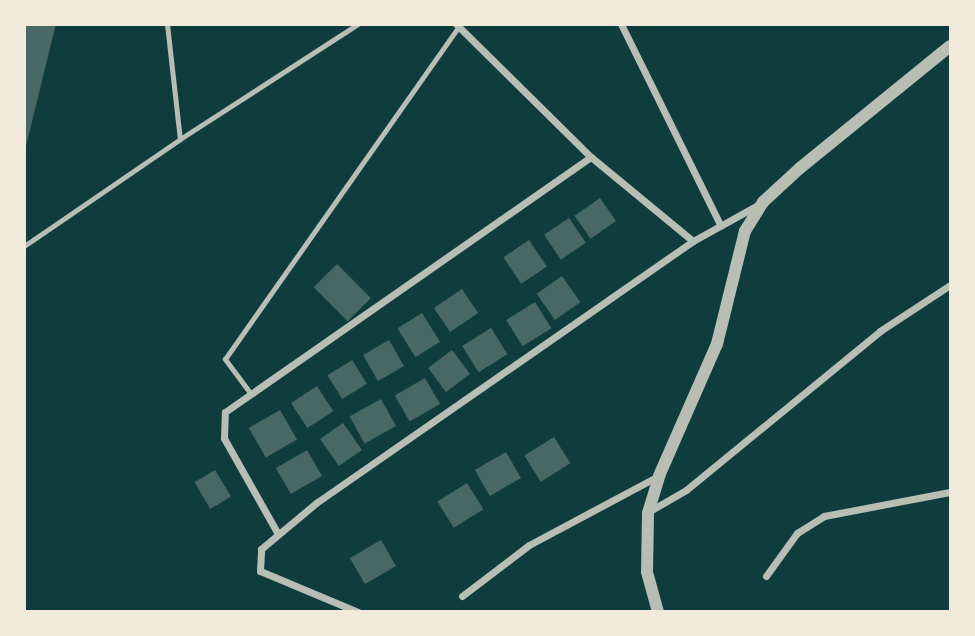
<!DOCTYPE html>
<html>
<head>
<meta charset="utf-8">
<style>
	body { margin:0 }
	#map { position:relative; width:975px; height:636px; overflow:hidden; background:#0f3d3e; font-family:"Work Sans",sans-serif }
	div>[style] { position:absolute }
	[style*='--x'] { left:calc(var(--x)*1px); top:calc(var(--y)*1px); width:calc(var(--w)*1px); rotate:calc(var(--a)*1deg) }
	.building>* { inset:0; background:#486865; transform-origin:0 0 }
	.service>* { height:5px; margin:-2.5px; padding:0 2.5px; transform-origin:2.5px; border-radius:2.5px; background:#b8beb3 }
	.minor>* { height:7px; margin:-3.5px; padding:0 3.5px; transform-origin:3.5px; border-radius:3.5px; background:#b8beb3 }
	.tertiary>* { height:12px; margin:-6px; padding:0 6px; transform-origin:6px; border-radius:6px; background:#b8beb3 }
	span { translate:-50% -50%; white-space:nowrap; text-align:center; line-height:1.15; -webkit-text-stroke:7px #f1e9da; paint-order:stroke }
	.frame { position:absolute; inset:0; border:26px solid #f1e9da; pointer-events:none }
</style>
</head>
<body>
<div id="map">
	<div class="building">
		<div style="clip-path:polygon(24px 24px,56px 24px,25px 150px,24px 150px)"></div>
		<div style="left:600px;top:198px;width:28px;height:31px;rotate:55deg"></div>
		<div style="left:569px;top:218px;width:30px;height:30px;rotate:56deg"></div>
		<div style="left:529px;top:240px;width:32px;height:31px;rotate:56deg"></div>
		<div style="left:337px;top:264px;width:48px;height:33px;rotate:45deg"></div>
		<div style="left:562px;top:276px;width:32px;height:31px;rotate:55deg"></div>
		<div style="left:462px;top:289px;width:29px;height:34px;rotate:56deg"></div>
		<div style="left:535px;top:302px;width:31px;height:34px;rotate:58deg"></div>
		<div style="left:422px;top:313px;width:34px;height:29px;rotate:58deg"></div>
		<div style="left:491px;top:328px;width:31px;height:34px;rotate:58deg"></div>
		<div style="left:389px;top:340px;width:30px;height:30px;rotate:60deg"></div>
		<div style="left:452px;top:350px;width:30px;height:30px;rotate:53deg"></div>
		<div style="left:352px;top:360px;width:28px;height:29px;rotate:58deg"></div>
		<div style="left:425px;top:378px;width:30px;height:35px;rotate:60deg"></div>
		<div style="left:317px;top:386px;width:30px;height:31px;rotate:57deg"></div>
		<div style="left:381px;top:399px;width:31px;height:36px;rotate:61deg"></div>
		<div style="left:280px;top:410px;width:34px;height:36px;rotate:60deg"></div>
		<div style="left:343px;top:423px;width:33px;height:28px;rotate:55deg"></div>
		<div style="left:554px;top:437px;width:31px;height:35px;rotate:58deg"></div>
		<div style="left:307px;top:450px;width:30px;height:36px;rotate:60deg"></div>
		<div style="left:506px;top:452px;width:30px;height:36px;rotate:60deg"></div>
		<div style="left:215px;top:470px;width:31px;height:24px;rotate:59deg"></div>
		<div style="left:467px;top:483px;width:31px;height:35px;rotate:58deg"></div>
		<div style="left:381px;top:540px;width:30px;height:36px;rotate:60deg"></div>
	</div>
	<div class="service">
		<div style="--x:167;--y:24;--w:116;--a:83.6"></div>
		<div style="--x:180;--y:139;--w:212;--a:-32.9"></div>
		<div style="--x:24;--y:246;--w:189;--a:-34.4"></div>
		<div style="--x:251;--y:394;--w:44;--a:-126.6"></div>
		<div style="--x:225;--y:359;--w:406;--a:-54.9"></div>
	</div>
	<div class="minor">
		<div style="--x:456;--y:24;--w:190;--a:44.6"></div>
		<div style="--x:591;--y:157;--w:132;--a:39.5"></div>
		<div style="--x:621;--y:24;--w:225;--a:63.7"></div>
		<div style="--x:648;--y:512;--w:44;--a:-30.1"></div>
		<div style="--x:686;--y:490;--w:251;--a:-39.3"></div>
		<div style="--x:880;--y:331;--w:84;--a:-33.3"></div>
		<div style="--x:278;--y:534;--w:110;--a:-119.4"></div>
		<div style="--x:224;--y:438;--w:26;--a:-88"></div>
		<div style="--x:225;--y:412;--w:446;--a:-34.9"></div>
		<div style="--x:766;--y:576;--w:53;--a:-54.2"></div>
		<div style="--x:797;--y:533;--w:32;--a:-32"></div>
		<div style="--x:824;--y:516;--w:128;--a:-10.8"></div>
		<div style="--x:462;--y:596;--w:84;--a:-37.3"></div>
		<div style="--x:529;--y:545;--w:146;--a:-28.1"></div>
		<div style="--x:358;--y:612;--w:106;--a:-157.3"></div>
		<div style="--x:260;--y:571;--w:22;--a:-87"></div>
		<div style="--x:261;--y:549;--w:72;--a:-39.9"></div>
		<div style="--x:316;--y:503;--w:459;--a:-34.8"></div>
		<div style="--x:693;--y:241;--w:74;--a:-29"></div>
	</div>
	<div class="tertiary">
		<div style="--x:658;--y:612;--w:41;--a:-105.4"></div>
		<div style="--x:647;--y:572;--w:59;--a:-89"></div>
		<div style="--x:648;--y:513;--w:39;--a:-73"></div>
		<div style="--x:659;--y:476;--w:144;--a:-66.3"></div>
		<div style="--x:717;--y:344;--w:116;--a:-76.1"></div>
		<div style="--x:745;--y:231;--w:34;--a:-58"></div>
		<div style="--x:763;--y:202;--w:50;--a:-42.6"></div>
		<div style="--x:800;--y:168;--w:193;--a:-39.1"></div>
	</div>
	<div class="frame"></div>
</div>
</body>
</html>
